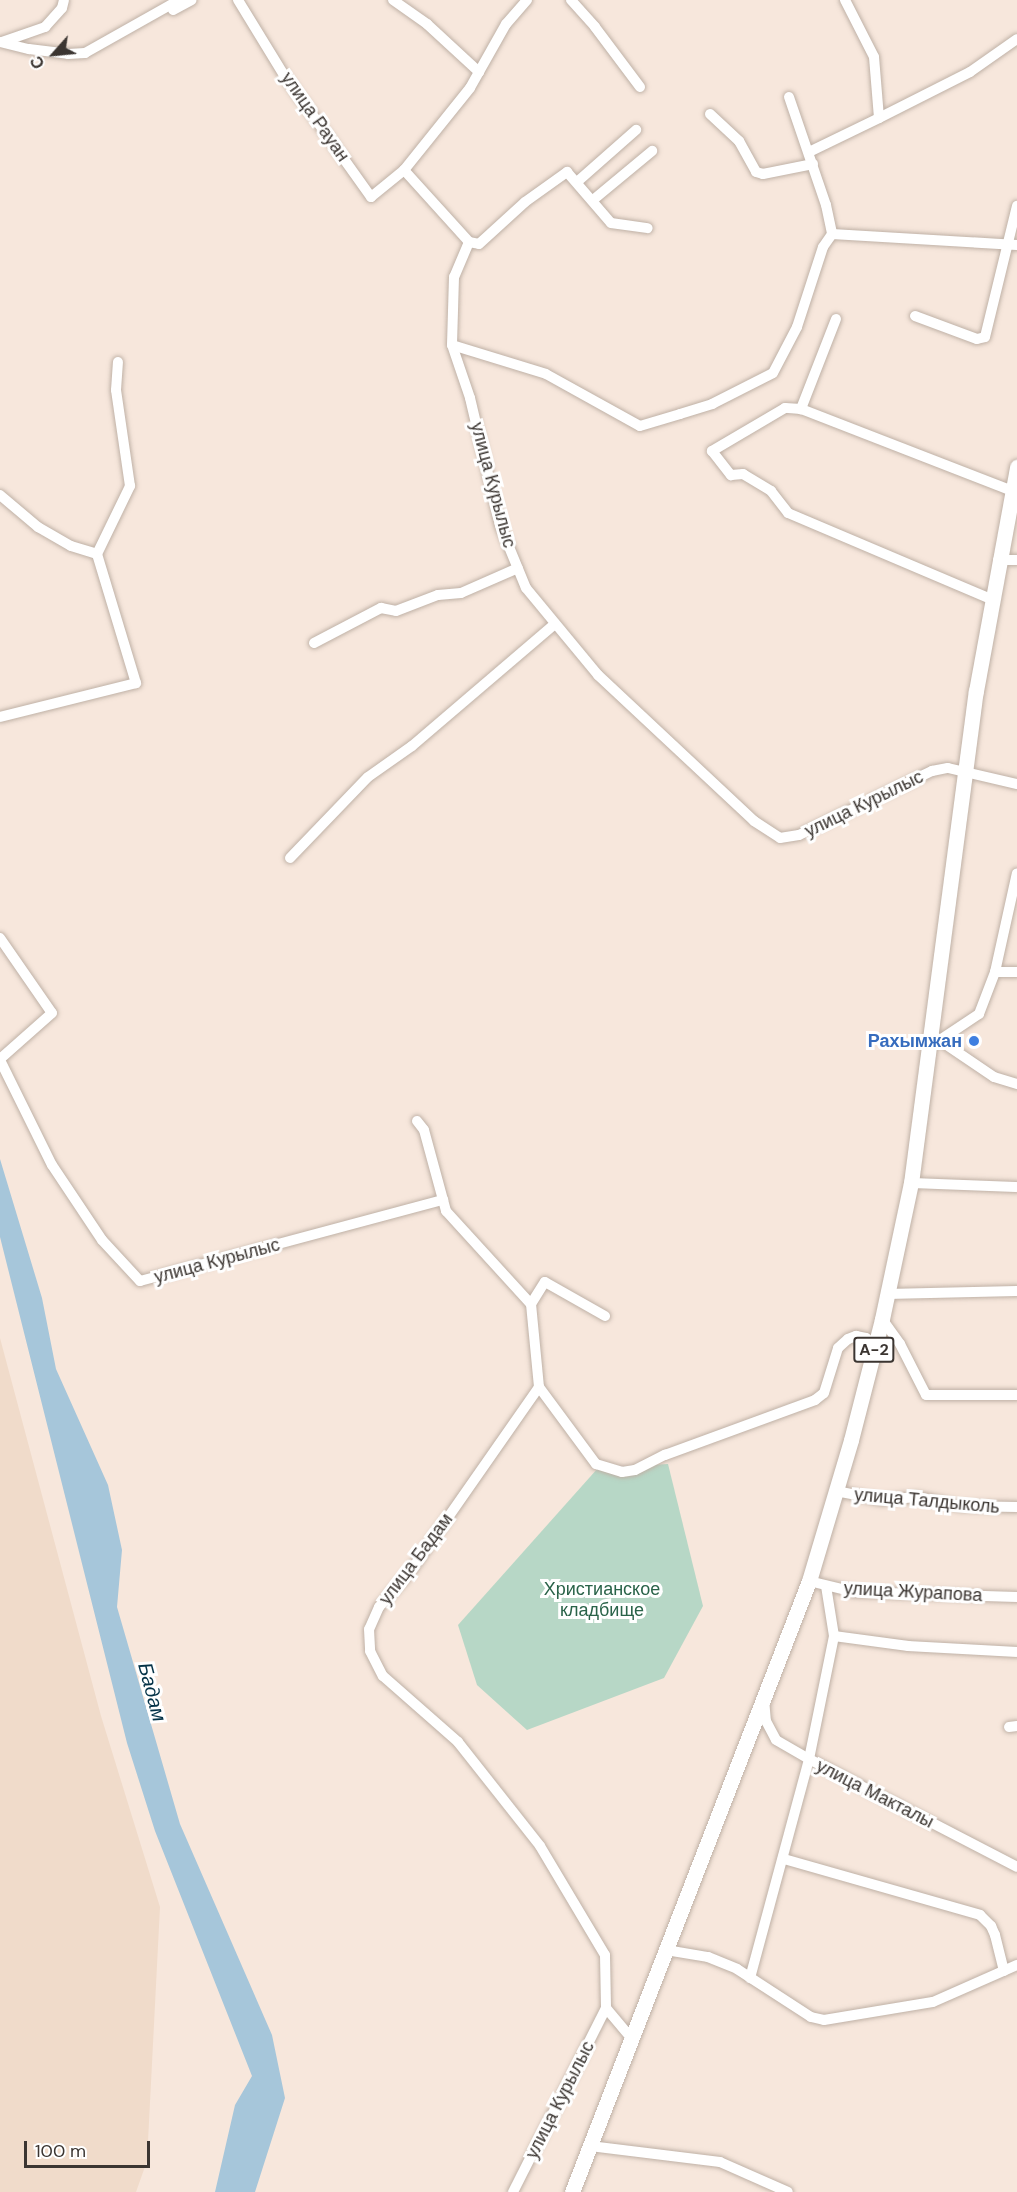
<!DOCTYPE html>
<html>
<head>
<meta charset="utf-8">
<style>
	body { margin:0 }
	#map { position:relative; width:1017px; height:2192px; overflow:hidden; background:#f7e7dc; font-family:"DM Sans",sans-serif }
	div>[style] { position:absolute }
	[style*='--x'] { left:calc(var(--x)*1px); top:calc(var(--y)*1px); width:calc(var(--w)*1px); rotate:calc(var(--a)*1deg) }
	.built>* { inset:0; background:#f0dbca }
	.green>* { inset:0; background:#b7d7c6 }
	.water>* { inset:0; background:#a6c6da }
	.roads { filter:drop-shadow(0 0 2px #bfb1a6) drop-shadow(0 0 2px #bfb1a6) }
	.minor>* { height:10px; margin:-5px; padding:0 5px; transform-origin:5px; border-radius:5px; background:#fff }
	.highway>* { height:15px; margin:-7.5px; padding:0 7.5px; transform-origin:7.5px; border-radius:7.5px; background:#fff }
	.dots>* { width:16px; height:16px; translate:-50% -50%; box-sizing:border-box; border:3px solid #fff; border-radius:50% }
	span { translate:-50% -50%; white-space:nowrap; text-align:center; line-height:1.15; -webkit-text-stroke:6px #fff; paint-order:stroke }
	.shield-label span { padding:2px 4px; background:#fff; border:2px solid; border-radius:4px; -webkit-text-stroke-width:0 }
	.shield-label { font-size:16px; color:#3b3531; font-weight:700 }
	.street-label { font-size:18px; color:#3b3531 }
	.shop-label { font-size:18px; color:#366cbe; font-weight:700 }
	.right { translate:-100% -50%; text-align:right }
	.park-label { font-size:18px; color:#2a6349 }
	.water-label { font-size:20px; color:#043247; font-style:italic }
	.north { position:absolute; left:24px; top:24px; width:60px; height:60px; -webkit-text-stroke:4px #fff; paint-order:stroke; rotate:243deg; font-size:16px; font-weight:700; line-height:24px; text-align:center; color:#3b3531 }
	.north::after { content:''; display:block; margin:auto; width:21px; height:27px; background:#3b3531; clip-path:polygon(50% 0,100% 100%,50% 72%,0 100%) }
	.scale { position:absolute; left:24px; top:2141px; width:126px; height:27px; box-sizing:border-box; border:3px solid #3b3531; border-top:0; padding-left:8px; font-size:18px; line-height:21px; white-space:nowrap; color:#3b3531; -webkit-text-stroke:4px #fff; paint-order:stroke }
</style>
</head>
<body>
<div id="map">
	<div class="built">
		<div style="clip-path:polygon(0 1338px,101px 1716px,160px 1907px,147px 2161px,136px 2192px,0 2192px)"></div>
	</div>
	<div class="green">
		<div style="clip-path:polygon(668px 1464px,703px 1606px,664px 1678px,527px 1730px,477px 1685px,458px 1625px,598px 1468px)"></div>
	</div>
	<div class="water">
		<div style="clip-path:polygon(0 1159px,42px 1298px,56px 1369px,108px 1485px,122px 1550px,117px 1607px,180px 1824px,272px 2035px,285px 2098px,255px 2192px,215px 2192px,235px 2105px,252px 2076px,155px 1831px,127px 1743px,0 1237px)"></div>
	</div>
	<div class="roads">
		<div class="minor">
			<div style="--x:238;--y:0;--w:88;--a:58.5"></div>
			<div style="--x:284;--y:75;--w:150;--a:54.5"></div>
			<div style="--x:371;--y:197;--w:43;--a:-39.3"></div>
			<div style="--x:393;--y:0;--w:42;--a:35.2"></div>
			<div style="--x:427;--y:24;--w:71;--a:42.7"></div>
			<div style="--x:527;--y:0;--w:32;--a:131"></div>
			<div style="--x:506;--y:24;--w:73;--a:119.4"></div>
			<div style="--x:470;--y:88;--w:105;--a:128.8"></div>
			<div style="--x:404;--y:170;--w:97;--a:47.9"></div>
			<div style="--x:469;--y:242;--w:38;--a:113"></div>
			<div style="--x:454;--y:277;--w:68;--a:91.7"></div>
			<div style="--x:452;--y:345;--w:56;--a:71.2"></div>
			<div style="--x:470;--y:398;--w:130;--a:76.7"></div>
			<div style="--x:500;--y:525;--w:68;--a:67.6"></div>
			<div style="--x:526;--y:588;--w:113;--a:50.4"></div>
			<div style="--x:598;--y:675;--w:214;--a:43.1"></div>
			<div style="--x:754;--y:821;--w:31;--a:33"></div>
			<div style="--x:780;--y:838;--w:19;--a:-9"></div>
			<div style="--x:799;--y:835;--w:148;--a:-25.7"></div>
			<div style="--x:932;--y:771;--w:16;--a:-11"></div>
			<div style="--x:948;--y:768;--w:71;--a:13.1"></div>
			<div style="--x:571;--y:0;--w:36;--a:48"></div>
			<div style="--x:595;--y:27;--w:75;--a:53.1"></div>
			<div style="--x:845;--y:0;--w:64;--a:63"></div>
			<div style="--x:874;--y:57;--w:61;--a:85.3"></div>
			<div style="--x:879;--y:118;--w:102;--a:-26.8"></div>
			<div style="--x:970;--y:72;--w:57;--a:-35.1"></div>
			<div style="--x:173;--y:10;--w:21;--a:-28"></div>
			<div style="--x:0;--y:42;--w:30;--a:14"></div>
			<div style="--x:29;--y:49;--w:39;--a:7"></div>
			<div style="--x:68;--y:54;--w:17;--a:-3"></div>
			<div style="--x:85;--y:53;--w:108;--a:-29.4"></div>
			<div style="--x:2;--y:42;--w:46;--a:-19.2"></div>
			<div style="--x:45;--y:27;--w:25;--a:-48"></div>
			<div style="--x:62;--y:8;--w:8;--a:-76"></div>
			<div style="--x:789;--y:97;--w:114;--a:71.1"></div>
			<div style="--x:826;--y:205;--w:30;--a:78"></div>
			<div style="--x:832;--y:234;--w:185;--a:3.4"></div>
			<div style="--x:710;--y:114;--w:40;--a:43"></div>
			<div style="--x:739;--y:141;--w:35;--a:61"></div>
			<div style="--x:756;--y:172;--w:7;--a:16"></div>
			<div style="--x:763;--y:174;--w:51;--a:-11.3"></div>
			<div style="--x:809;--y:152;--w:78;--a:-25.9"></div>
			<div style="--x:577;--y:182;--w:79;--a:-41.4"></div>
			<div style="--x:593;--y:200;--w:77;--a:-39.7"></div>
			<div style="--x:469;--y:242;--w:10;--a:11"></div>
			<div style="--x:479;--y:244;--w:62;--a:-42.4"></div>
			<div style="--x:525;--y:202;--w:52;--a:-35.5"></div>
			<div style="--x:567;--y:172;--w:67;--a:49.2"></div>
			<div style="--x:611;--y:223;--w:37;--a:8"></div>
			<div style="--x:915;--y:316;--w:66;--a:20.4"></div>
			<div style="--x:977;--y:339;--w:8;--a:-14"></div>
			<div style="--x:985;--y:337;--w:135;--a:-76.3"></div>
			<div style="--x:836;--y:319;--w:97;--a:111.3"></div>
			<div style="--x:801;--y:409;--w:226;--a:21.2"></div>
			<div style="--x:452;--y:345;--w:98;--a:17.1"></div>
			<div style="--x:546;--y:374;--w:107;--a:29"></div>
			<div style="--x:640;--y:426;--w:42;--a:-16.7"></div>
			<div style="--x:680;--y:414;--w:34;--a:-17"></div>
			<div style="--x:712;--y:404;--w:68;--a:-26.9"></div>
			<div style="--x:773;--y:373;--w:52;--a:-62.4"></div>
			<div style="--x:797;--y:327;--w:84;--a:-72"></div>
			<div style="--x:823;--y:247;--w:16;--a:-55"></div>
			<div style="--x:801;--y:409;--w:16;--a:-176"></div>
			<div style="--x:785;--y:408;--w:85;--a:149.5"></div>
			<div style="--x:712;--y:451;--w:31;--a:52"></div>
			<div style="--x:731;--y:475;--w:12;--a:-5"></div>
			<div style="--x:743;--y:474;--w:33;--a:31"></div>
			<div style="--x:771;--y:491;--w:28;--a:52"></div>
			<div style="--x:788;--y:513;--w:220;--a:23"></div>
			<div style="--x:0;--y:495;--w:50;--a:40.1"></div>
			<div style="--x:38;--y:527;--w:38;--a:30"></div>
			<div style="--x:71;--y:546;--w:27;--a:17"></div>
			<div style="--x:97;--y:554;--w:135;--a:73.2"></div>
			<div style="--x:136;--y:683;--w:140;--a:166"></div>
			<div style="--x:97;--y:554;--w:76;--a:-64.1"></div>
			<div style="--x:130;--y:486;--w:97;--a:-98.3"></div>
			<div style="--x:116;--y:390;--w:28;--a:-86"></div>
			<div style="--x:998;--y:560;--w:19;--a:0"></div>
			<div style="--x:314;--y:643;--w:76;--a:-27.6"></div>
			<div style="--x:381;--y:608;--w:15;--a:11"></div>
			<div style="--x:396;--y:611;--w:45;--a:-20.9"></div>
			<div style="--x:438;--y:595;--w:23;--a:-5"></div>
			<div style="--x:461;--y:593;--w:62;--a:-23.7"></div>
			<div style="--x:290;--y:858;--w:112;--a:-46.1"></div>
			<div style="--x:368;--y:777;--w:54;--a:-35.2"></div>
			<div style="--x:412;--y:746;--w:188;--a:-40.5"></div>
			<div style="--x:0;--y:938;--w:91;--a:55.3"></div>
			<div style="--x:52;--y:1013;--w:69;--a:138.5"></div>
			<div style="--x:995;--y:972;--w:22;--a:0"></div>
			<div style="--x:935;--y:1037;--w:71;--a:34.1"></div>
			<div style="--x:994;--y:1077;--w:24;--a:17"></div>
			<div style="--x:940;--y:1040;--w:47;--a:-33.7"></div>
			<div style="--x:979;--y:1014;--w:45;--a:-69.1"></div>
			<div style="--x:995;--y:972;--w:101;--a:-77.5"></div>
			<div style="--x:0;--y:1060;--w:117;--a:63.7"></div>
			<div style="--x:52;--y:1165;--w:90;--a:56.3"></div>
			<div style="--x:102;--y:1240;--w:56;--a:47.2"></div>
			<div style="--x:140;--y:1281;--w:314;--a:-15"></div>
			<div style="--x:417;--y:1121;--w:11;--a:52"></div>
			<div style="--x:424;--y:1130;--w:84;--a:74.8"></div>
			<div style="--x:446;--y:1211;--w:126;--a:47.6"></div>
			<div style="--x:531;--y:1304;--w:83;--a:84.5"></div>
			<div style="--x:539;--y:1387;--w:226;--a:124.9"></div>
			<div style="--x:410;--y:1572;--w:47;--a:131.5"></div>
			<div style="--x:379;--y:1607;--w:24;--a:114"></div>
			<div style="--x:369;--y:1629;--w:22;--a:87"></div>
			<div style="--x:370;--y:1651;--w:28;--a:63"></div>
			<div style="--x:383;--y:1676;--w:100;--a:41.3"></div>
			<div style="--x:458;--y:1742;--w:132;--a:51.7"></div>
			<div style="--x:540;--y:1846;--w:127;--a:59.2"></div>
			<div style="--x:605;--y:1955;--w:53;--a:88.9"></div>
			<div style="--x:606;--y:2008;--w:40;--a:50"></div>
			<div style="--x:911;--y:1183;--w:106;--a:2.2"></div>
			<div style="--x:887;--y:1294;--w:130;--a:-1.3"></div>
			<div style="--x:531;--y:1304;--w:26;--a:-58"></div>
			<div style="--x:545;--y:1282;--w:69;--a:29.5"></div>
			<div style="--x:882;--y:1319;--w:31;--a:54"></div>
			<div style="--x:900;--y:1344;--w:57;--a:63"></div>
			<div style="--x:926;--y:1395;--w:91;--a:0"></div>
			<div style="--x:539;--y:1387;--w:96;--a:53.5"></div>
			<div style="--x:596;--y:1464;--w:27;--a:17"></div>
			<div style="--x:622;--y:1472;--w:13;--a:-9"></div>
			<div style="--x:635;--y:1470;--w:34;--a:-27"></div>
			<div style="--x:665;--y:1455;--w:160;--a:-20.1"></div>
			<div style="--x:815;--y:1400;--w:11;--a:-38"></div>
			<div style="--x:824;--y:1393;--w:47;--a:-72.7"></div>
			<div style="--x:838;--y:1348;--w:13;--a:-42"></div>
			<div style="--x:848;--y:1339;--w:9;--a:-21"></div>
			<div style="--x:856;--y:1336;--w:10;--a:11"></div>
			<div style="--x:866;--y:1338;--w:12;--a:42"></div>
			<div style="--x:836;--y:1491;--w:47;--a:11.1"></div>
			<div style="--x:882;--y:1500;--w:35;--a:-5"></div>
			<div style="--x:917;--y:1497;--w:45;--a:11.6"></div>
			<div style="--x:961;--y:1506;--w:56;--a:1"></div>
			<div style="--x:809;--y:1581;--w:46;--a:13.7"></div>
			<div style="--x:854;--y:1592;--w:163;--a:1.8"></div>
			<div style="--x:826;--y:1586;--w:51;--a:80.9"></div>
			<div style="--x:764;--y:1699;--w:22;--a:85"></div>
			<div style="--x:766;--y:1721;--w:21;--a:62"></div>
			<div style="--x:776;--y:1740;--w:38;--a:30"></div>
			<div style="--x:809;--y:1759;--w:234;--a:27.4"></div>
			<div style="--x:1009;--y:1727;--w:8;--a:-7"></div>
			<div style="--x:784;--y:1859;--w:204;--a:15.9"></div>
			<div style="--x:980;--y:1915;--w:16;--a:45"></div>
			<div style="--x:991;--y:1926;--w:10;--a:66"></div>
			<div style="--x:995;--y:1935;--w:37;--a:76"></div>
			<div style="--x:666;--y:1950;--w:43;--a:9.5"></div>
			<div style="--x:708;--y:1957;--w:31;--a:22"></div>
			<div style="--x:737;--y:1969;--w:88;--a:33"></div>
			<div style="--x:811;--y:2017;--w:13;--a:13"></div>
			<div style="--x:824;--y:2020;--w:110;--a:-9.4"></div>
			<div style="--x:933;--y:2002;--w:92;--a:-23.8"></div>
			<div style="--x:750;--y:1978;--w:227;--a:-74.9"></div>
			<div style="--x:809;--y:1759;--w:126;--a:-78.5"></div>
			<div style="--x:834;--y:1636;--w:75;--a:7.7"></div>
			<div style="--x:908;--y:1646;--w:109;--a:3.2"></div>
			<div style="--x:590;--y:2146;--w:131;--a:7"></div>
			<div style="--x:720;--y:2162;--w:74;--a:23.8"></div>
			<div style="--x:513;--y:2192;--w:206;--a:-63.2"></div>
		</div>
		<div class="highway">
			<div style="--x:572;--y:2192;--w:655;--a:-68.8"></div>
			<div style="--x:809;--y:1581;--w:147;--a:-73.4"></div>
			<div style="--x:851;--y:1440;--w:125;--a:-75.6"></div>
			<div style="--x:882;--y:1319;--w:139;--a:-78"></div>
			<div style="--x:911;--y:1183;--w:496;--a:-82.5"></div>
			<div style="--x:976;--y:691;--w:228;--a:-79.6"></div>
		</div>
	</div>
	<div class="dots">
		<div style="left:974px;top:1041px;background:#3f7fe0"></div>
	</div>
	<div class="shield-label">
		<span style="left:874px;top:1350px">A-2</span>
	</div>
	<div class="street-label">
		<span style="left:315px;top:117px;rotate:55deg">улица Рауан</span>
		<span style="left:493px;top:485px;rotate:75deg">улица Курылыс</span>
		<span style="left:864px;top:804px;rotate:-26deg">улица Курылыс</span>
		<span style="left:217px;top:1261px;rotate:-15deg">улица Курылыс</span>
		<span style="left:927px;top:1501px;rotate:5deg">улица Талдыколь</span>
		<span style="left:416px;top:1559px;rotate:-53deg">улица Бадам</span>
		<span style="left:913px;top:1592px;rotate:3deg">улица Журапова</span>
		<span style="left:875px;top:1794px;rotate:27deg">улица Макталы</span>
		<span style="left:560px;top:2100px;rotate:-63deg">улица Курылыс</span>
	</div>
	<div class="shop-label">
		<span class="right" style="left:962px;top:1041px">Рахымжан</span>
	</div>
	<div class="park-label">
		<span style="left:602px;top:1600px">Христианское<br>кладбище</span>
	</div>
	<div class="water-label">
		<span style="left:152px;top:1692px;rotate:75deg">Бадам</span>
	</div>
	<div class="north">С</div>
	<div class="scale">100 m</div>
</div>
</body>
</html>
